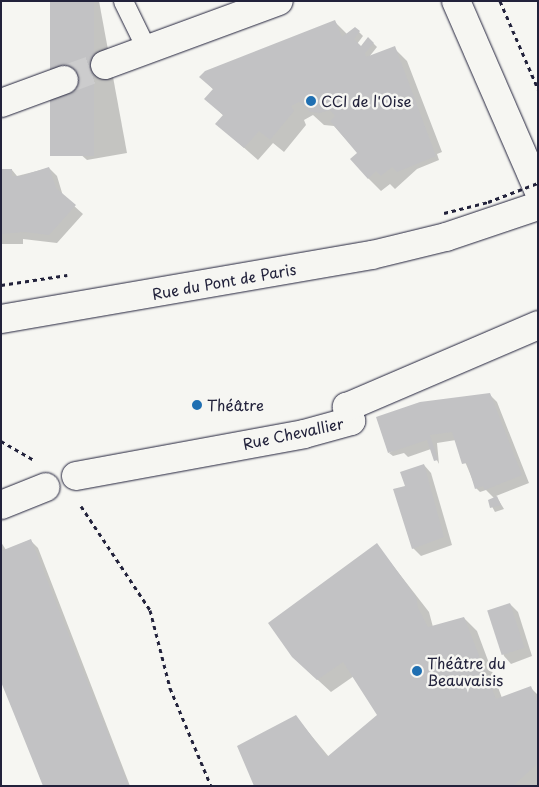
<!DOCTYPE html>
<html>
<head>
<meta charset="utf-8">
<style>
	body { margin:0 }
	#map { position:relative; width:539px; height:787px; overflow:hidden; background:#f6f6f2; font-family:"Playpen Sans",sans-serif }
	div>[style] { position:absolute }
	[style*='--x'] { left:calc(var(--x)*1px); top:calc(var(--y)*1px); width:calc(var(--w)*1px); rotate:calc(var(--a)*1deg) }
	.shadow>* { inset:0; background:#0003 }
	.building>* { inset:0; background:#c2c2c4; transform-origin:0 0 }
	.street-tunnel>* { height:28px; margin-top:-14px; transform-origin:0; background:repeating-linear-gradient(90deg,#cccccd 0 28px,transparent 0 42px) }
	.path>* { height:3px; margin-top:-1.5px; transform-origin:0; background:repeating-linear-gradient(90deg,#22223b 0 4px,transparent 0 8px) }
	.roads { filter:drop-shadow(0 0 1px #22223b) drop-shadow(0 0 1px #22223b) }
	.lane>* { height:19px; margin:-9.5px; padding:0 9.5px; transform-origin:9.5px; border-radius:9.5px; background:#f6f6f2 }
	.street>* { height:28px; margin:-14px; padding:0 14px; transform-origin:14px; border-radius:14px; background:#f6f6f2 }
	.secondary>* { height:28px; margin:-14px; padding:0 14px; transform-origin:14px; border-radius:14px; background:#f6f6f2 }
	.path-bridge>* { height:3px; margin-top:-1.5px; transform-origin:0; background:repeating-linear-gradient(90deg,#22223b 0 4px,transparent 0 8px) }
	.dots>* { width:14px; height:14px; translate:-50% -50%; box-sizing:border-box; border:2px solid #f6f6f2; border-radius:50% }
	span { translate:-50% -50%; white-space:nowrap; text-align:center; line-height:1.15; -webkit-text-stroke:5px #f6f6f2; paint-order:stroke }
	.poi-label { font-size:15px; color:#22223b }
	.left { translate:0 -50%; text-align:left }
	.street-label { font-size:15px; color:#22223b }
	.frame { position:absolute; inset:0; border:2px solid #22223b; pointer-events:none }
</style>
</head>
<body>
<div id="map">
	<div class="shadow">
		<div style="clip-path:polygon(52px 1px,99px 1px,127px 153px,87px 160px,79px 153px)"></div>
		<div style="clip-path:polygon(335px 22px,347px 34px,355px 28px,363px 36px,357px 44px,365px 52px,369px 39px,377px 47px,369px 57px,394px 48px,407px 61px,442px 152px,437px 154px,439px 160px,417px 169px,395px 189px,390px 184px,381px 191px,368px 178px,359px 154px,334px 126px,324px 125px,313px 115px,304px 120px,306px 125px,284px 152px,273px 143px,258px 160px,217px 124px,224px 116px,206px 99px,214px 90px,201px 77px)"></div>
		<div style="clip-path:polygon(49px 168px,57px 176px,63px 196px,83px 214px,57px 243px,23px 239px,23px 244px,1px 244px,1px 170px,12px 170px,17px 176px)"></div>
		<div style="clip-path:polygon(489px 394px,497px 402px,529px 483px,496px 496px,504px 509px,495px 512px,489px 501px,495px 499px,486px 490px,480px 492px,476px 488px,456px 440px,437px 443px,439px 464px,431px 449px,408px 457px,404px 453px,393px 456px,389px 453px)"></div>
		<div style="clip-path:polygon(424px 465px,431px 473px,452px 545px,421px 556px,413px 548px,406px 486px)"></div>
		<div style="clip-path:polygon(30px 540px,38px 548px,130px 786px,44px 786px,1px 679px,1px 542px,6px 550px)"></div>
		<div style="clip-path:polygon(377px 545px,429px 612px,433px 627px,464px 618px,477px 631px,502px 698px,531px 688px,538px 695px,538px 786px,255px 786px,296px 717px,329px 757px,379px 715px,354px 676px,331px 692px,307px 670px)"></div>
		<div style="clip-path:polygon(510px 604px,518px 612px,532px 656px,511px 664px,504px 656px,489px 611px)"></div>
	</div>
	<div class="building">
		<div style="left:50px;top:1px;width:44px;height:155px"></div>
		<div style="clip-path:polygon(335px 20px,342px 37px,355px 27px,360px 31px,354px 39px,361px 46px,368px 37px,374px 43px,365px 53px,366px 57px,395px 46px,436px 156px,397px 172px,392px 167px,381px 176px,376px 171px,368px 179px,350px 159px,357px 153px,330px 121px,335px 116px,330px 110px,320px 113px,310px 112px,299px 102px,291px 106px,294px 111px,270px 140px,259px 131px,244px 148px,215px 124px,223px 115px,204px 99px,213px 89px,199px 77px,205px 71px)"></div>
		<div style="clip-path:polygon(49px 167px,56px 188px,76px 205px,49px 235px,24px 232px,1px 234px,1px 169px,12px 169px,12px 176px,21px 176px)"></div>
		<div style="clip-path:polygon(490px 393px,522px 475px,485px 490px,483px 486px,475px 489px,467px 463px,462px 464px,452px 432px,430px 435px,438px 460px,434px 461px,427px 440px,388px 453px,376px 417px,420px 402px)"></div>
		<div style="clip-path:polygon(424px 464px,444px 537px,412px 549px,393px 489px,405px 486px,400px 472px)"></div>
		<div style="clip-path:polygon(497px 496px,501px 505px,490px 508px,488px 500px)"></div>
		<div style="clip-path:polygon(31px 539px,64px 623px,129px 786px,43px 786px,12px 709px,1px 682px,1px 551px)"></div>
		<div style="clip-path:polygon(377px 543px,416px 597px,418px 608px,428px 627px,464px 617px,496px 699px,531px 686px,538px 704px,538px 763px,513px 786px,254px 786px,237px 746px,296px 715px,327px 757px,377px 715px,343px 662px,317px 680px,292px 657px,268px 623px)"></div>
		<div style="left:510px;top:603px;width:47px;height:24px;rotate:72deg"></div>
	</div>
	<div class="street-tunnel">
		<div style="--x:64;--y:80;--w:44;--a:-20.1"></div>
	</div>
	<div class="path">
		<div style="--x:500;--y:1;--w:96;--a:66.6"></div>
		<div style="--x:1;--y:285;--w:67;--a:-8.6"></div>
		<div style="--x:1;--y:441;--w:38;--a:30"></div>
		<div style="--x:81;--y:506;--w:125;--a:56.4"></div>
		<div style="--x:150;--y:610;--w:81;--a:75.6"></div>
		<div style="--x:170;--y:688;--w:106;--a:67.3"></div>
	</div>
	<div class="roads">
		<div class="lane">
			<div style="--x:123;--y:1;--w:55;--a:63.9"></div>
		</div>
		<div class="street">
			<div style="--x:105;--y:65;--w:185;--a:-20.2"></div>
			<div style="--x:1;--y:103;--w:67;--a:-20.1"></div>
			<div style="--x:76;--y:476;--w:232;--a:-10.4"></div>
			<div style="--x:304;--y:434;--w:49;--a:-15.5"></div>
			<div style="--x:351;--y:421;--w:15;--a:-106"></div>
			<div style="--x:347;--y:407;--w:208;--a:-23.2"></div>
			<div style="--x:1;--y:505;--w:48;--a:-21.8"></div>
		</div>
		<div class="secondary">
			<div style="--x:456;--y:1;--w:206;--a:66.5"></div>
			<div style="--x:1;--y:319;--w:376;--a:-9.8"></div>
			<div style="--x:372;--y:255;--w:76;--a:-13.7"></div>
			<div style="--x:446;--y:237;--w:97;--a:-18.6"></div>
		</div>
	</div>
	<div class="path-bridge">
		<div style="--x:444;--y:213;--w:45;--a:-14"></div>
		<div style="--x:488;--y:202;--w:53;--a:-20.8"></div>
	</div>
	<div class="dots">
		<div style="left:311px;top:101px;background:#1f6fb2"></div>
		<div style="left:197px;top:405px;background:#1f6fb2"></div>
		<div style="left:417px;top:671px;background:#1f6fb2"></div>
	</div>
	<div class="poi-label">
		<span class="left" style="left:321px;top:101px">CCI de l'Oise</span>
		<span class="left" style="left:207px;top:405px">Théâtre</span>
		<span class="left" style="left:427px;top:671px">Théâtre du<br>Beauvaisis</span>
	</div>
	<div class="street-label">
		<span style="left:224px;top:281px;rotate:-10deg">Rue du Pont de Paris</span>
		<span style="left:293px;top:433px;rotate:-12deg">Rue Chevallier</span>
	</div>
	<div class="frame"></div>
</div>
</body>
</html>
